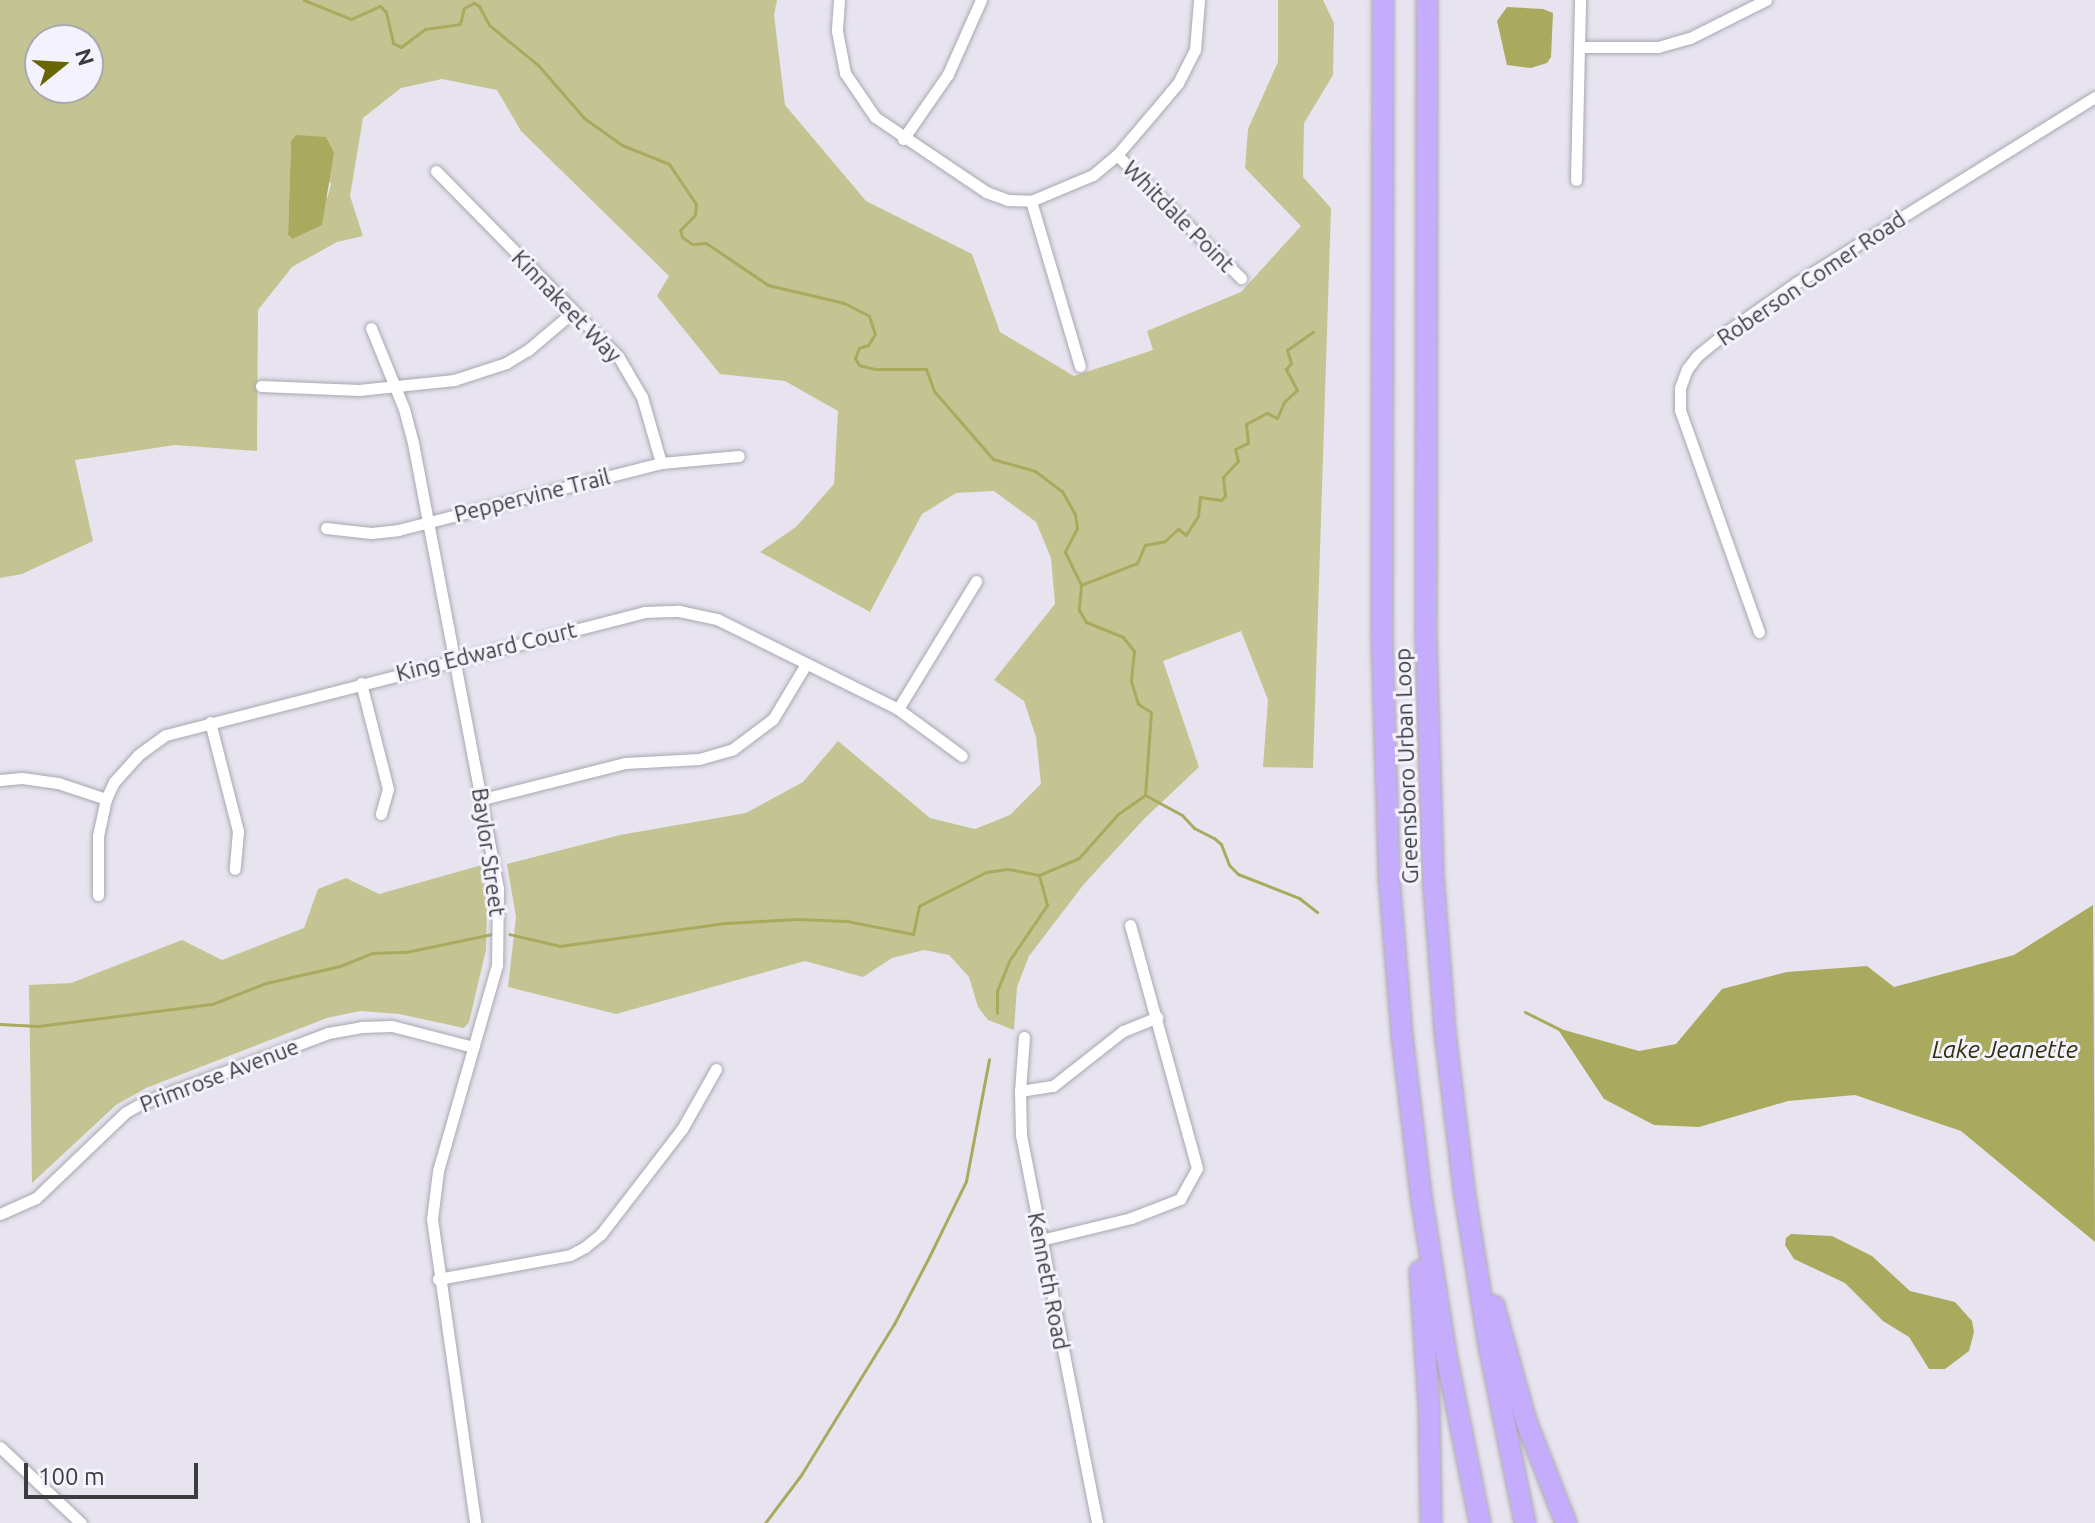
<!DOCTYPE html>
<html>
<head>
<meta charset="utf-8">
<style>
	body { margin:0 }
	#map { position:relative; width:2095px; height:1523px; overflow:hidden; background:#e7e4ef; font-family:Ubuntu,sans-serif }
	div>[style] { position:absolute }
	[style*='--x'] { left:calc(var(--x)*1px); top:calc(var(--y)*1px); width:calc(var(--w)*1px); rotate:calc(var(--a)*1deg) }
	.green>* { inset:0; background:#c3c492 }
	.water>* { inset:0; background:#aaaa5f }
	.stream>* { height:3px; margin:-1.5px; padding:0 1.5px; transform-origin:1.5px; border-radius:1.5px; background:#aaaa5f }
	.roads { filter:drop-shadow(0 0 2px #aaa7b1) drop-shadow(0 0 2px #aaa7b1) }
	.minor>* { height:11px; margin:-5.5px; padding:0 5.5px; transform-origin:5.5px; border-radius:5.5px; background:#fff }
	.motorway>* { height:20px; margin:-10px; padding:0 10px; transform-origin:10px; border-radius:10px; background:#c5acfd }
	span { translate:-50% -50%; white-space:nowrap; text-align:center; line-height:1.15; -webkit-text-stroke:6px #f4f2fc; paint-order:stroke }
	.street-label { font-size:22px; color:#3c3b3f }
	.water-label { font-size:24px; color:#31300f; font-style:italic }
	.north { position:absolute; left:24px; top:24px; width:80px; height:80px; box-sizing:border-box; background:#f4f2fc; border:2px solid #aaa9b0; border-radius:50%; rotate:72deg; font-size:22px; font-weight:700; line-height:32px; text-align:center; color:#3c3b3f }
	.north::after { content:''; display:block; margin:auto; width:28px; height:36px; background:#676600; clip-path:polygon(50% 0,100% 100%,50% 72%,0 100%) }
	.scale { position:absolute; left:24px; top:1463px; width:174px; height:36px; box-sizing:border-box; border:4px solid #3c3b3f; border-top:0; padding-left:10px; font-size:24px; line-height:28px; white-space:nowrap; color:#3c3b3f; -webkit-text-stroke:6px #f4f2fc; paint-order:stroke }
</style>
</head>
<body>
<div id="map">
	<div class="green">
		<div style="clip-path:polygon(evenodd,0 0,777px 0,774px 15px,785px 105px,866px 201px,972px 254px,1000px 332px,1074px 376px,1153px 350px,1147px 331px,1241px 292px,1301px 226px,1245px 168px,1248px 129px,1278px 62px,1278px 0,1323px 0,1334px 23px,1333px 75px,1304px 123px,1303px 177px,1331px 208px,1313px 768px,1263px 767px,1268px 700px,1241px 631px,1163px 661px,1199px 767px,1145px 818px,1084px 884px,1029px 956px,1017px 987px,1014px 1030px,988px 1020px,978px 1007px,969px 977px,949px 955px,924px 950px,892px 958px,863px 977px,805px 961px,616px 1014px,508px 987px,516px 917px,507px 864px,620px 835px,746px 813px,803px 782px,838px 741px,930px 818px,975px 829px,1010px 815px,1041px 784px,1036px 737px,1024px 701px,994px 680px,1055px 604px,1051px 558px,1036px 522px,994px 491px,956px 493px,922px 514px,870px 612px,760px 552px,796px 527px,834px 484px,838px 411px,785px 381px,720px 374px,657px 296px,669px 276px,521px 131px,497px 90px,442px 79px,401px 88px,363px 118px,350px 196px,363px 236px,337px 242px,292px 267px,258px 310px,257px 451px,175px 445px,75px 460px,93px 541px,22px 574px,0 578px,0 0,40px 40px,88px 40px,88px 88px,40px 88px,40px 40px,0 0,296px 135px,331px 184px,328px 196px,292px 239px,288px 235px,291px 141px,296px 135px)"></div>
		<div style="clip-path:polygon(482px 865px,487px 905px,486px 950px,469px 1022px,464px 1028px,399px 1014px,360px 1011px,327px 1018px,146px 1088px,116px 1105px,32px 1183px,29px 985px,71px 983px,182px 940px,222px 960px,304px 928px,318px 889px,346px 878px,379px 894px)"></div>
	</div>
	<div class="water">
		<div style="clip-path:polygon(1507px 7px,1543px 9px,1553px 13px,1551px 57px,1547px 63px,1531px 68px,1507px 65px,1497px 21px)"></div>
		<div style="clip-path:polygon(296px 135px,326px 137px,334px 153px,322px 225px,292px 239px,288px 235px,291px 141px)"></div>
		<div style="clip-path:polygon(2093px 905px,2095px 1242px,1961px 1131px,1855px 1095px,1788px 1101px,1699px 1127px,1654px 1125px,1604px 1099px,1557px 1028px,1639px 1051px,1676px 1044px,1722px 989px,1787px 972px,1867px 966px,1894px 987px,2014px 955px)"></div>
		<div style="clip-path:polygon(1791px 1234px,1832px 1236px,1872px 1256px,1910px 1291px,1955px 1302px,1972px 1321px,1974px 1332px,1969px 1351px,1945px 1369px,1929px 1369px,1909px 1337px,1883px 1321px,1845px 1283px,1794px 1259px,1785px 1245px,1786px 1238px)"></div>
	</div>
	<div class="stream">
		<div style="--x:304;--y:0;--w:51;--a:22"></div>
		<div style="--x:351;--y:19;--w:32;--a:-24"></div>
		<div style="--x:380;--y:6;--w:8;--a:45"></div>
		<div style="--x:386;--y:12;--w:32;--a:77"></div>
		<div style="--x:393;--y:43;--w:9;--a:27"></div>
		<div style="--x:401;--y:47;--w:30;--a:-37"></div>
		<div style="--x:425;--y:29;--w:35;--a:-8"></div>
		<div style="--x:460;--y:24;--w:16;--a:-76"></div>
		<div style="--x:464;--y:8;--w:11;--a:-27"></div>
		<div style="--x:474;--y:3;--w:6;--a:31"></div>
		<div style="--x:479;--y:6;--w:21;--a:62"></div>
		<div style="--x:489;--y:25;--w:63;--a:39.2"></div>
		<div style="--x:538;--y:65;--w:70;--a:49"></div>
		<div style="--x:584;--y:118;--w:47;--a:35.4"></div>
		<div style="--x:622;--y:145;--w:51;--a:22"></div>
		<div style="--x:669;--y:164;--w:48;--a:56"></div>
		<div style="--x:696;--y:204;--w:11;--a:95"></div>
		<div style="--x:695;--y:215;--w:21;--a:135"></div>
		<div style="--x:680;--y:230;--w:7;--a:74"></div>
		<div style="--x:682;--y:237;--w:12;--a:35"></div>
		<div style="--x:692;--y:244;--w:14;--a:-4"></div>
		<div style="--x:706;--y:243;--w:75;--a:34.1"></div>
		<div style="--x:768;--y:285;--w:78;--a:13.3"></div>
		<div style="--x:844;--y:303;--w:28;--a:27"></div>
		<div style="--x:869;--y:316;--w:19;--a:72"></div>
		<div style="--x:875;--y:334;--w:13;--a:122"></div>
		<div style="--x:868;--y:345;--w:9;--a:162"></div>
		<div style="--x:859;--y:348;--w:11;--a:112"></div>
		<div style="--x:855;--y:358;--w:8;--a:60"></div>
		<div style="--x:859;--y:365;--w:16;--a:14"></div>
		<div style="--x:875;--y:369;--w:51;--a:0"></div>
		<div style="--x:926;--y:369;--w:23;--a:70"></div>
		<div style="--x:934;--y:391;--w:90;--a:49.1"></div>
		<div style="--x:993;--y:459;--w:44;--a:15.9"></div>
		<div style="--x:1035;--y:471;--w:34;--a:37"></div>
		<div style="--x:1062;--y:491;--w:26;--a:61"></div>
		<div style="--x:1075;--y:514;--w:14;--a:82"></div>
		<div style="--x:1077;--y:528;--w:27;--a:117"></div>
		<div style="--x:1065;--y:552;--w:37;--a:64"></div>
		<div style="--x:1081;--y:585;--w:25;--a:95"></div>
		<div style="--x:1079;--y:610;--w:14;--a:60"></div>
		<div style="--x:1086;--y:622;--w:40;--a:22"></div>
		<div style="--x:1123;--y:637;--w:18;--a:52"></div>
		<div style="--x:1134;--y:651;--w:30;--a:96"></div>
		<div style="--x:1131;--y:681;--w:24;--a:73"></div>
		<div style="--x:1138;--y:704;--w:15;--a:32"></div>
		<div style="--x:1151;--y:712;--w:83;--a:94.1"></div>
		<div style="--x:1145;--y:795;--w:33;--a:145"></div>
		<div style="--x:1118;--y:814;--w:59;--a:131.6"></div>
		<div style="--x:1079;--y:858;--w:43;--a:157"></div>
		<div style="--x:1039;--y:875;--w:33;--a:-169"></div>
		<div style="--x:1007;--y:869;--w:21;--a:172"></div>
		<div style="--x:986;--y:872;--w:75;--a:153.1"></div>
		<div style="--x:919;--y:906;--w:29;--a:102"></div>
		<div style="--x:913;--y:934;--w:67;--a:-168.9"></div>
		<div style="--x:847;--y:921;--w:50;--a:-177.7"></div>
		<div style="--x:797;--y:919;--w:72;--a:176.8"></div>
		<div style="--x:725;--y:923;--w:167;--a:172.1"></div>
		<div style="--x:560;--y:946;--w:52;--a:-166.8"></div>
		<div style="--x:1081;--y:585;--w:60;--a:-21.4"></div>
		<div style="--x:1137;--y:563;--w:20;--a:-66"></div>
		<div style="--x:1145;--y:545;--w:20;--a:-11"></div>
		<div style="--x:1165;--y:541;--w:18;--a:-43"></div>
		<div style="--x:1178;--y:529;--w:10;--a:37"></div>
		<div style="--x:1186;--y:535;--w:22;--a:-58"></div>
		<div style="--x:1198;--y:516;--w:19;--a:-84"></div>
		<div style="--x:1200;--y:497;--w:21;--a:8"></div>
		<div style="--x:1221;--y:500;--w:6;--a:-45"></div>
		<div style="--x:1225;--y:496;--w:19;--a:-96"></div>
		<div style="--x:1223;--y:477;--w:22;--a:-47"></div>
		<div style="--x:1238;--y:461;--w:12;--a:-104"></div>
		<div style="--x:1235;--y:449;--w:14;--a:-25"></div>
		<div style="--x:1248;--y:443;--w:19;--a:-96"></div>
		<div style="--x:1246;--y:424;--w:24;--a:-28"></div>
		<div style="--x:1267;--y:413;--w:11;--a:27"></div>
		<div style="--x:1277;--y:418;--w:17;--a:-66"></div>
		<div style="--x:1284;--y:402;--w:18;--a:-43"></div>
		<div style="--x:1297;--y:390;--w:24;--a:-118"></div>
		<div style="--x:1286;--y:369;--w:8;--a:-50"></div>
		<div style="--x:1291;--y:363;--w:14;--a:-107"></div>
		<div style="--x:1287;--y:350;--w:32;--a:-35"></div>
		<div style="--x:1145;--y:795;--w:42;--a:28.4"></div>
		<div style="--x:1182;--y:815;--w:18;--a:47"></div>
		<div style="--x:1194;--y:828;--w:22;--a:27"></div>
		<div style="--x:1214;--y:838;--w:9;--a:41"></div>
		<div style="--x:1221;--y:844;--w:22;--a:69"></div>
		<div style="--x:1229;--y:865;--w:13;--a:45"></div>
		<div style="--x:1238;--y:874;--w:66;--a:21.5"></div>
		<div style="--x:1299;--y:898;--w:23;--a:38"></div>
		<div style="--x:1525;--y:1012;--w:40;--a:26.6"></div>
		<div style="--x:997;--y:1013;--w:22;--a:-90"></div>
		<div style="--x:997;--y:991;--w:32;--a:-68"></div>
		<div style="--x:1009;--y:961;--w:68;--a:-55.8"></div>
		<div style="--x:1047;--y:905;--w:31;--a:-105"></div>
		<div style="--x:0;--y:1024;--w:38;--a:3"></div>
		<div style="--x:38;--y:1026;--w:175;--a:-7.2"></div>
		<div style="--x:212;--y:1004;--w:58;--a:-21.3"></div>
		<div style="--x:266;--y:983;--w:76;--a:-12.9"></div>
		<div style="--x:340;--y:966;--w:35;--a:-22"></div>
		<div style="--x:373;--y:953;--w:33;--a:-2"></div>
		<div style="--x:406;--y:952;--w:88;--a:-11.8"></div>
		<div style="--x:765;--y:1523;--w:60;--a:-53.1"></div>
		<div style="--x:801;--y:1475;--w:177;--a:-58.4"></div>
		<div style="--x:894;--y:1324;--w:73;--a:-62.4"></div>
		<div style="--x:928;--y:1259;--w:87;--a:-64"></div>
		<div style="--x:966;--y:1181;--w:124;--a:-79.3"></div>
	</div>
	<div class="roads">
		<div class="minor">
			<div style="--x:839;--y:0;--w:31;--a:94"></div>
			<div style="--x:837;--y:31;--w:43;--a:79.2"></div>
			<div style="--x:845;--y:73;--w:53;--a:55.7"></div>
			<div style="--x:875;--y:117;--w:134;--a:34"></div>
			<div style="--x:986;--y:192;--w:23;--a:20"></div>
			<div style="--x:1008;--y:200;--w:23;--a:2"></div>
			<div style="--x:1031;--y:201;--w:67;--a:-22.8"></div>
			<div style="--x:1093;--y:175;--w:31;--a:-40"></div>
			<div style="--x:1117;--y:155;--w:54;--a:-49.5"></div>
			<div style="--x:1152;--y:114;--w:40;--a:-50"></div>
			<div style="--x:1178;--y:83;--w:37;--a:-63"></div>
			<div style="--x:1195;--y:50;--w:50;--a:-85.4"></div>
			<div style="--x:1579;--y:47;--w:79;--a:0"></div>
			<div style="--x:1658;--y:47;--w:33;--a:-16"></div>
			<div style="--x:1690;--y:38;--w:85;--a:-26.6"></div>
			<div style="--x:903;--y:139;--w:79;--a:-55.3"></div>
			<div style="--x:948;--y:74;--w:81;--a:-66"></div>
			<div style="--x:1117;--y:155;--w:175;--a:44.8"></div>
			<div style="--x:436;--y:171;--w:260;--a:45.5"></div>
			<div style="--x:618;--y:356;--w:48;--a:59.7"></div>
			<div style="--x:642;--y:397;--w:69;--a:73.9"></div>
			<div style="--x:1576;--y:180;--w:180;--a:-88.7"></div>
			<div style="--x:1031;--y:201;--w:172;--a:73.5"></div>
			<div style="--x:371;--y:328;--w:87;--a:67.8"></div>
			<div style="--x:404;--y:409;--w:35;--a:75"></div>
			<div style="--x:413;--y:443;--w:453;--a:79.2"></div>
			<div style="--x:498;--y:888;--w:77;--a:90.7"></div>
			<div style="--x:497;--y:965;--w:214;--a:106"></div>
			<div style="--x:438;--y:1171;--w:48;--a:97.1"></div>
			<div style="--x:432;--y:1219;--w:307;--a:81.9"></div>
			<div style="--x:261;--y:386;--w:98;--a:2.3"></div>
			<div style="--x:359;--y:390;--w:96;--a:-6"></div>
			<div style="--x:454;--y:380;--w:55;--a:-18.1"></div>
			<div style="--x:506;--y:363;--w:26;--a:-31"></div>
			<div style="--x:528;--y:350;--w:60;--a:-40.3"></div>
			<div style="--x:326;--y:528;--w:45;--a:6.3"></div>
			<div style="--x:371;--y:533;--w:27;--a:-6"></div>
			<div style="--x:398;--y:530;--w:271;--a:-14.3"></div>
			<div style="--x:661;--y:463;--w:78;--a:-5.1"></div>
			<div style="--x:1759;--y:632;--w:236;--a:-109.6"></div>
			<div style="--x:1680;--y:410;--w:22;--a:-90"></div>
			<div style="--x:1680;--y:388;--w:20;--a:-70"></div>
			<div style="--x:1687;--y:369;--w:16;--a:-52"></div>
			<div style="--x:1697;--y:356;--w:41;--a:-39.1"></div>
			<div style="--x:1729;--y:330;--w:82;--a:-35"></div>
			<div style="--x:1796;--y:283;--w:352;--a:-31.9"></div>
			<div style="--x:361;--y:683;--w:109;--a:75.7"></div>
			<div style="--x:388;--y:789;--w:26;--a:106"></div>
			<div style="--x:898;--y:709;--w:150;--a:-58.6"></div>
			<div style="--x:210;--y:722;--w:113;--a:75.6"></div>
			<div style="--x:238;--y:831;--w:38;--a:95"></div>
			<div style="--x:0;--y:780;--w:22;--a:-5"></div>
			<div style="--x:22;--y:778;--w:36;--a:8"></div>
			<div style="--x:58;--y:783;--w:51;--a:18.4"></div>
			<div style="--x:483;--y:799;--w:146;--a:-14.2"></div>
			<div style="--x:625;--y:763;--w:74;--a:-3.1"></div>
			<div style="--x:699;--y:759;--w:35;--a:-16"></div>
			<div style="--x:733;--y:749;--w:50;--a:-36.9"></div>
			<div style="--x:773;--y:719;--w:64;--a:-59"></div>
			<div style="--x:98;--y:895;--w:59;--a:-90"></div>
			<div style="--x:98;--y:836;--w:38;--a:-78"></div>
			<div style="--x:106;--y:799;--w:19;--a:-65"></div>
			<div style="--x:114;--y:782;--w:36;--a:-48"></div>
			<div style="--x:138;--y:755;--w:34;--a:-36"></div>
			<div style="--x:166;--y:735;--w:494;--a:-14.4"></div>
			<div style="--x:644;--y:612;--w:35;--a:-2"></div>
			<div style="--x:679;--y:611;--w:39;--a:12"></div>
			<div style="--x:717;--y:619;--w:202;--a:26.4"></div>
			<div style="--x:898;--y:709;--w:79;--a:36.3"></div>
			<div style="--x:1024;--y:1037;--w:54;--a:94.2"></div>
			<div style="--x:1020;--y:1091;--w:44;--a:88.7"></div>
			<div style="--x:1021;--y:1135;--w:395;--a:78.9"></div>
			<div style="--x:1020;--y:1091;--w:33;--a:-9"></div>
			<div style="--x:1053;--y:1086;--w:89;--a:-38.2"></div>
			<div style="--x:1123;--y:1031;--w:37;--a:-22"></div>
			<div style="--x:0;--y:1214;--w:39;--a:-24"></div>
			<div style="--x:36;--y:1198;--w:124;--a:-43.7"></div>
			<div style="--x:126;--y:1112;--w:18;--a:-29"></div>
			<div style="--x:142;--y:1103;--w:199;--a:-20.6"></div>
			<div style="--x:328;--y:1033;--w:34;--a:-10"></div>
			<div style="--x:361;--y:1027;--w:31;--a:-2"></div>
			<div style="--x:392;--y:1026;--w:84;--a:14.5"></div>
			<div style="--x:1041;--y:1240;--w:93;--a:-13.7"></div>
			<div style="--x:1131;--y:1218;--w:53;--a:-21.2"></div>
			<div style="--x:1180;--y:1199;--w:35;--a:-61"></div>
			<div style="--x:1197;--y:1168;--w:252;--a:-105.4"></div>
			<div style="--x:438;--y:1279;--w:134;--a:-10.3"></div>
			<div style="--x:570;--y:1255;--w:17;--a:-28"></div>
			<div style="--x:585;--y:1247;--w:21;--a:-39"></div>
			<div style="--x:601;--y:1234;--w:133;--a:-52.4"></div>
			<div style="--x:682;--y:1129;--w:69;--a:-60.5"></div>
			<div style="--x:0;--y:1447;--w:111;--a:43.2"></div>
		</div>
		<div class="motorway">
			<div style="--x:1383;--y:0;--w:637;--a:90.09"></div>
			<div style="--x:1382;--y:637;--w:240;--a:88.3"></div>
			<div style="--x:1389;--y:877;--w:160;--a:85.3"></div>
			<div style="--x:1402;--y:1036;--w:161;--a:83.2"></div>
			<div style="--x:1421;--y:1196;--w:160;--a:81"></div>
			<div style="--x:1446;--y:1354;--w:172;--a:78.6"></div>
			<div style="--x:1427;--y:0;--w:637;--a:90.09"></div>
			<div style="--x:1426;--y:637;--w:238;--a:88.3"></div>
			<div style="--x:1433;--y:875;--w:157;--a:85.6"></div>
			<div style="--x:1445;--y:1032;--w:159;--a:83.1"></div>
			<div style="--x:1464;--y:1190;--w:158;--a:80.9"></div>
			<div style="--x:1489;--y:1346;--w:181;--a:78.5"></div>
			<div style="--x:1420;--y:1271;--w:135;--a:86.2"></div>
			<div style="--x:1429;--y:1406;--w:117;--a:89"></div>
			<div style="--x:1494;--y:1306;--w:119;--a:74.5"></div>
			<div style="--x:1526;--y:1421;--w:110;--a:68.6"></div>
		</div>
	</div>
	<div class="street-label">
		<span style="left:1179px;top:216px;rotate:45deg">Whitdale Point</span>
		<span style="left:1811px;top:278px;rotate:-34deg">Roberson Comer Road</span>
		<span style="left:567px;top:306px;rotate:46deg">Kinnakeet Way</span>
		<span style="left:532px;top:495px;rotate:-14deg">Peppervine Trail</span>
		<span style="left:486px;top:651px;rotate:-14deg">King Edward Court</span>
		<span style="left:1406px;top:766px;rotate:-92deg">Greensboro Urban Loop</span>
		<span style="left:489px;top:852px;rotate:82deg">Baylor Street</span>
		<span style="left:219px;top:1075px;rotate:-21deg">Primrose Avenue</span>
		<span style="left:1049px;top:1281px;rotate:79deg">Kenneth Road</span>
	</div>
	<div class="water-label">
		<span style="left:2005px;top:1050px">Lake Jeanette</span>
	</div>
	<div class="north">N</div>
	<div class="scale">100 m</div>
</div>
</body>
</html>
